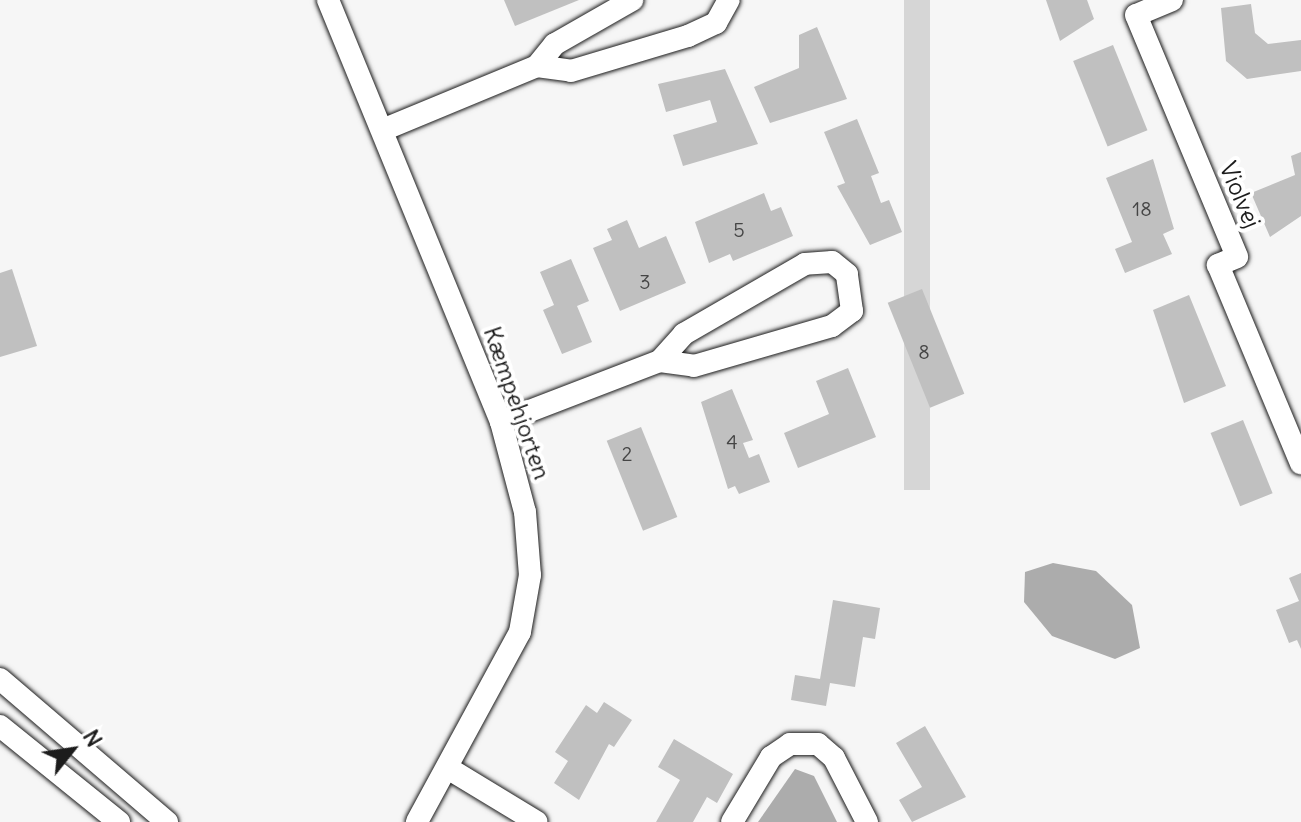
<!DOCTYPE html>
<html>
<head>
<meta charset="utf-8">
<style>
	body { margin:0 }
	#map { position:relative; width:1301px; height:822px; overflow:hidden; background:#f6f6f6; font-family:Delius,sans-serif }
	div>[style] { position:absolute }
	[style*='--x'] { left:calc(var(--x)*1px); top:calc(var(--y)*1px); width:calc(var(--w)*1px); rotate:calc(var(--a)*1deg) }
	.green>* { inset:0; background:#d6d6d6; transform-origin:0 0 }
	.water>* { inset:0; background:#acacac }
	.building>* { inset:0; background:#c0c0c0; transform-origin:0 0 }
	.roads { filter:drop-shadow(0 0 2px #1c1c1c) drop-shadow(0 0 2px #1c1c1c) }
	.street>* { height:22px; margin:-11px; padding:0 11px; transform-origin:11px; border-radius:11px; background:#fff }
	span { translate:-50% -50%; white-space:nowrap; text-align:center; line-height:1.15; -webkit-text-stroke:8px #fff; paint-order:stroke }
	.number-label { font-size:20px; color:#454545 }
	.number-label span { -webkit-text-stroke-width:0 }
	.street-label { font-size:24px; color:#1c1c1c }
	.north { position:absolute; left:32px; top:710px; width:80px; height:80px; -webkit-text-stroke:6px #fff; paint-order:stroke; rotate:60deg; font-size:22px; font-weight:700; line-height:32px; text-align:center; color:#1c1c1c }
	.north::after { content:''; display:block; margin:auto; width:28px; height:36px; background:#1c1c1c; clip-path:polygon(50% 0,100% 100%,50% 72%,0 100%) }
</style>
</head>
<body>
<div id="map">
	<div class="green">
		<div style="left:904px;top:0;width:26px;height:490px"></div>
	</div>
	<div class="water">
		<div style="clip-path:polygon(1053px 563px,1096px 571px,1132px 605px,1140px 648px,1115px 659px,1052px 636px,1024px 602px,1025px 572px)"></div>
		<div style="clip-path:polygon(795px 769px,814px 776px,837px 822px,758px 822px)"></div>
	</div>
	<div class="building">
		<div style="clip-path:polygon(504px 0,579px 0,515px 26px)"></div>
		<div style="clip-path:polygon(1046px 0,1087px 0,1094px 19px,1060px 41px)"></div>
		<div style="clip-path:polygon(1251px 4px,1255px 33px,1268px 44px,1301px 40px,1301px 71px,1247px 79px,1226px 61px,1221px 8px)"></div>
		<div style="clip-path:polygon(817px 27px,847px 99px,770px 123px,754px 87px,799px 68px,799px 35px)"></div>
		<div style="left:1113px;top:45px;width:92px;height:43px;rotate:68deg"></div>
		<div style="clip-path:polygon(725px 69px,758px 144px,683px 166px,673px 135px,717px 122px,710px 100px,666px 112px,658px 84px)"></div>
		<div style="clip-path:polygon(857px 119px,879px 173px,871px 176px,881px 203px,889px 200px,902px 232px,870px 245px,837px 186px,845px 183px,824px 132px)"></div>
		<div style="clip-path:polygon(1301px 152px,1301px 216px,1270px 237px,1251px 193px,1295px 175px,1291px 156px)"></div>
		<div style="clip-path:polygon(1153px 159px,1174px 229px,1163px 234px,1172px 254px,1125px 273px,1115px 249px,1132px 242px,1106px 178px)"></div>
		<div style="clip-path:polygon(764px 193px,771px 211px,781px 207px,793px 236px,733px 261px,730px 254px,709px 263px,695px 222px)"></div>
		<div style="clip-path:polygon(627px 220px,639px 248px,666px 236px,686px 283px,620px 311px,593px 248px,612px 240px,607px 229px)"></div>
		<div style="clip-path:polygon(571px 259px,589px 301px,577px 306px,592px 342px,562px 354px,543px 310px,554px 305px,540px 272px)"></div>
		<div style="clip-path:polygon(12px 269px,37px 346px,0 357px,0 273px)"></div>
		<div style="left:922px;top:289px;width:113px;height:37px;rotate:68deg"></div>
		<div style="clip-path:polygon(1189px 295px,1226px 386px,1184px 403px,1153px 310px)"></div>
		<div style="clip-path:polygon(848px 368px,876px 437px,798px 468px,784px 433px,829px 414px,816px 381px)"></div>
		<div style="clip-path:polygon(732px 389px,753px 440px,743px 443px,749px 458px,759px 454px,770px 482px,739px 494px,735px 486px,728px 489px,701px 402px)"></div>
		<div style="left:1243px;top:420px;width:79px;height:35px;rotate:68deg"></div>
		<div style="left:641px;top:427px;width:97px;height:37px;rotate:68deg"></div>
		<div style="clip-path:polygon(1301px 573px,1301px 649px,1297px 640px,1289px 643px,1276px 610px,1299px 601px,1289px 578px)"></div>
		<div style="clip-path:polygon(833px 600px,880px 608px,875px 639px,863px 637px,855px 687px,830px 683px,826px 706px,791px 700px,795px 675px,820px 679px)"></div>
		<div style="clip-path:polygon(604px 702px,632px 720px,614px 747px,609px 744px,579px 800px,554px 783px,568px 761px,555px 752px,586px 705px,597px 713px)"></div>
		<div style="clip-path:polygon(925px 726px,966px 797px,912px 822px,899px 800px,922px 787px,896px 743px)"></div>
		<div style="clip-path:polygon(674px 739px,733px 774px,717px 803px,707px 797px,693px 822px,656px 822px,680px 780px,658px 767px)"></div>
	</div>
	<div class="roads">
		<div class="street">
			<div style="--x:328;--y:0;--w:456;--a:67.7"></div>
			<div style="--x:501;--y:422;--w:93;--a:75.1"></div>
			<div style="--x:525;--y:512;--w:63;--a:85.5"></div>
			<div style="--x:530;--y:575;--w:58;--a:100"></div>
			<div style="--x:520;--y:632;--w:216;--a:118.5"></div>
			<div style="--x:1172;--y:0;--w:39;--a:157"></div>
			<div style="--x:1136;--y:15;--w:262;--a:67.3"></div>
			<div style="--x:1237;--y:257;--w:21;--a:157"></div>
			<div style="--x:1218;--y:265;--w:215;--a:67.3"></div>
			<div style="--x:537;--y:66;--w:34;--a:8"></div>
			<div style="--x:571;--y:71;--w:122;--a:-16.7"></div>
			<div style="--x:688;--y:36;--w:31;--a:-25"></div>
			<div style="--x:716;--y:23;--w:26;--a:-61"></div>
			<div style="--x:385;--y:129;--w:165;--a:-22.5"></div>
			<div style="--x:537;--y:66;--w:28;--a:-51"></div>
			<div style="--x:555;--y:44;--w:89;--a:-29.7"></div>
			<div style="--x:501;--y:422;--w:170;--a:-21"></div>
			<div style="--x:660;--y:361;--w:34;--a:8"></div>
			<div style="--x:694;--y:366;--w:144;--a:-16.2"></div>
			<div style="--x:832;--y:326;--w:25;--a:-37"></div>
			<div style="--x:852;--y:311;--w:37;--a:-98"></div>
			<div style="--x:847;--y:274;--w:19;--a:-141"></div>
			<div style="--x:832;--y:262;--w:27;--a:176"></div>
			<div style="--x:805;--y:264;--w:140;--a:150"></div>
			<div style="--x:684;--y:334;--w:36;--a:132"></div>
			<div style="--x:0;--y:679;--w:220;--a:40.6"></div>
			<div style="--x:0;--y:726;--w:153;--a:38.9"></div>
			<div style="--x:451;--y:770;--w:100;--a:31.2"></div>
			<div style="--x:732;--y:822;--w:76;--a:-59"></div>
			<div style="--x:771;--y:757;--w:23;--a:-34"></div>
			<div style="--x:790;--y:744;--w:28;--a:0"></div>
			<div style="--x:818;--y:744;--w:21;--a:41"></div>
			<div style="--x:834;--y:758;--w:72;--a:62.7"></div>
		</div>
	</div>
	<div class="number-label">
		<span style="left:1142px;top:208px">18</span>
		<span style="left:739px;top:229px">5</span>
		<span style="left:645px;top:281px">3</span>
		<span style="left:924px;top:351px">8</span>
		<span style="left:732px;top:441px">4</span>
		<span style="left:627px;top:453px">2</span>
	</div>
	<div class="street-label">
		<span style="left:1240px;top:195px;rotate:67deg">Violvej</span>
		<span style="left:517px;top:403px;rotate:71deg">Kæmpehjorten</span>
	</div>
	<div class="north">N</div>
</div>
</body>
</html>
